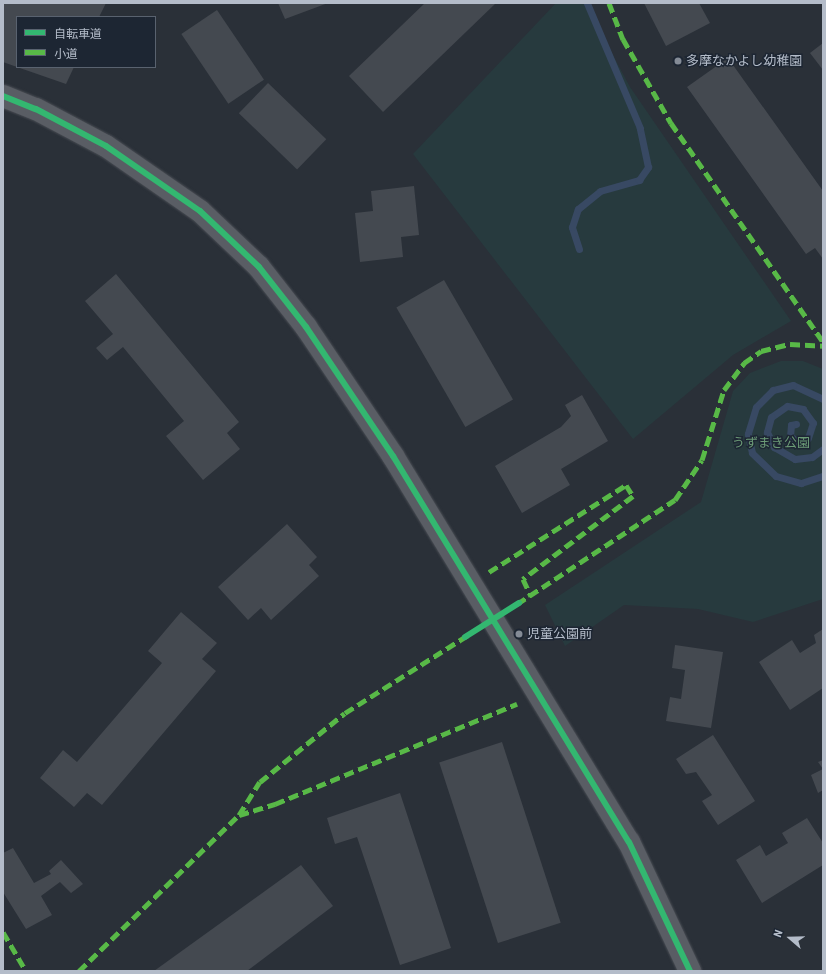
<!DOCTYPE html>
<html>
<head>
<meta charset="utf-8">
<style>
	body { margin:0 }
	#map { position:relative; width:826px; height:974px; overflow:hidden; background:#2a3038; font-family:"Roboto Condensed","Noto Sans JP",sans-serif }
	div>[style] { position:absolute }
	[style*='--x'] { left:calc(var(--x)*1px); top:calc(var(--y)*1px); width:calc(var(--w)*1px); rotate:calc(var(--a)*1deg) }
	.green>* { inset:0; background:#273a3e }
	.stream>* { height:7px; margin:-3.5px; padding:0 3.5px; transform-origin:3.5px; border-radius:3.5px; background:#384963 }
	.building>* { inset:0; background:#444950; transform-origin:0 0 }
	.roads { filter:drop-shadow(0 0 1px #484c53) drop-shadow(0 0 1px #484c53) }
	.secondary>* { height:22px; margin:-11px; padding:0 11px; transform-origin:11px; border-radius:11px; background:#595d64 }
	.quiet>* { height:5px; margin-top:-2.5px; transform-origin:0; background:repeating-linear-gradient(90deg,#58b947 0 10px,transparent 0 15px) }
	.cycleway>* { height:6px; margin:-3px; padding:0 3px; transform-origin:3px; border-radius:3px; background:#33b770 }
	.dots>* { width:11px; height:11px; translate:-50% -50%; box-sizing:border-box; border:2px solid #1d2633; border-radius:50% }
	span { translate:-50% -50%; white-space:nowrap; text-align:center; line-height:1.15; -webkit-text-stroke:3px #1d2633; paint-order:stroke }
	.poi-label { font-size:13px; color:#b4bcc9 }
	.left { translate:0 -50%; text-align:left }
	.park-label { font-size:13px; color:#6b9a76 }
	.frame { position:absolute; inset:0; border:4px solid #b4bcc9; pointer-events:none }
	.legend { position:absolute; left:16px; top:16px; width:140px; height:52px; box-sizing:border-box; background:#1d2633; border:1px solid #59626f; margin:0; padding:5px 7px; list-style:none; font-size:12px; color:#b4bcc9 }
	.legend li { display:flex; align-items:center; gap:8px; height:20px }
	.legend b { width:20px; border:1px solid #59626f }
	.north { position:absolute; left:770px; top:918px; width:40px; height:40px; -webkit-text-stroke:3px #1d2633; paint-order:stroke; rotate:290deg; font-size:11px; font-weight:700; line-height:16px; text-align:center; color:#b4bcc9 }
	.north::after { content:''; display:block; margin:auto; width:14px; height:18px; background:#b4bcc9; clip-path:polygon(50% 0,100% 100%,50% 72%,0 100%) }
</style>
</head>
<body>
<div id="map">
	<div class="green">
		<div style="clip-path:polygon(556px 3px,585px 3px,630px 87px,791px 321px,733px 355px,633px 439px,413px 154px)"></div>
		<div style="clip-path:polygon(781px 361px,803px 361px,823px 369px,823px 599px,753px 622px,698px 609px,624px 605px,565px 646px,545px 605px,701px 502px,733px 391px,750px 373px)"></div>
	</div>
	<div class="stream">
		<div style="--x:579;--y:249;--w:23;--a:-108"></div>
		<div style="--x:572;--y:227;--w:19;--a:-72"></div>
		<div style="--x:578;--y:209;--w:28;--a:-39"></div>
		<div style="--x:600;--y:191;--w:41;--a:-15.8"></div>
		<div style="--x:639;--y:180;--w:16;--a:-55"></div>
		<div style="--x:648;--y:167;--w:40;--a:-102"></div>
		<div style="--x:640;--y:128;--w:136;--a:-113"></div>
		<div style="--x:823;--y:399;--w:33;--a:-155"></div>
		<div style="--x:793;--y:385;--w:21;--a:166"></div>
		<div style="--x:773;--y:390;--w:24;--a:135"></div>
		<div style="--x:756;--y:407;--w:28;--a:107"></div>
		<div style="--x:748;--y:434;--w:19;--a:78"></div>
		<div style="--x:752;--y:453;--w:33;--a:44"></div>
		<div style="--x:776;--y:476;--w:26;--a:16"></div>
		<div style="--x:801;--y:483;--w:23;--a:-18"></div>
		<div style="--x:796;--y:424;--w:5;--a:169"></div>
		<div style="--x:791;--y:425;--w:11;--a:95"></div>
		<div style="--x:790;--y:436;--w:9;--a:36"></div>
		<div style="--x:797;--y:441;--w:11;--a:-15"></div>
		<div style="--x:808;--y:438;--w:16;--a:-72"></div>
		<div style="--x:813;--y:423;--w:17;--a:-126"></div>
		<div style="--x:803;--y:409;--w:16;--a:-169"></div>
		<div style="--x:787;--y:406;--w:19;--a:145"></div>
		<div style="--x:771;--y:417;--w:16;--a:105"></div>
		<div style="--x:767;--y:432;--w:17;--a:65"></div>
		<div style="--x:774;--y:447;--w:24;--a:30"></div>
		<div style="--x:795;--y:459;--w:17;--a:-7"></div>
		<div style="--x:812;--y:457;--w:14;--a:-36"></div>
	</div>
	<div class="building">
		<div style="clip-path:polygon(3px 3px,106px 3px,99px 17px,17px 17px,17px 67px,3px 62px)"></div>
		<div style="clip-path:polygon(278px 3px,328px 3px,285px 19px)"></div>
		<div style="clip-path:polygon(425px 3px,496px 3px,383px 112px,349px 76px)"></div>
		<div style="clip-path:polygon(644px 3px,699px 3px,710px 23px,666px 46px)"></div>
		<div style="left:217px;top:10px;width:84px;height:43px;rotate:56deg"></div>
		<div style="clip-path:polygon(823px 43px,823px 70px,810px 53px)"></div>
		<div style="clip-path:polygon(728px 58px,823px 191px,823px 259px,815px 248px,806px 254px,687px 87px)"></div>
		<div style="clip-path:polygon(17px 67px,74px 67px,66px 84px)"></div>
		<div style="left:268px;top:83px;width:81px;height:42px;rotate:44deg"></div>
		<div style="clip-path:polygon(414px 186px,419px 235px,401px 237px,403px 257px,360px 262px,355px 213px,373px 211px,371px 191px)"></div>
		<div style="clip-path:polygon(116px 274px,239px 422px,227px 433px,240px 449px,203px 480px,166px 436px,184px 421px,123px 347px,107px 360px,96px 348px,113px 334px,85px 301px)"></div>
		<div style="left:444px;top:280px;width:138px;height:55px;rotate:60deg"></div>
		<div style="clip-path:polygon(582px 395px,608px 441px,561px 469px,570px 485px,522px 513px,495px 466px,561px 427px,571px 416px,565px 405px)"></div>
		<div style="clip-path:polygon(287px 524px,317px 557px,309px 565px,319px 576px,271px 620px,261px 608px,248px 620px,218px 587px)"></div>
		<div style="clip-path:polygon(181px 612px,217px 643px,202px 659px,216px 671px,102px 805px,87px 793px,74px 807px,40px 778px,63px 750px,77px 762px,162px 663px,148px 651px)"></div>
		<div style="clip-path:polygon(823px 629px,823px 688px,790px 710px,759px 662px,792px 640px,800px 653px,816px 643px,814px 635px)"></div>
		<div style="clip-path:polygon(675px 645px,723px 652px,711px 728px,666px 721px,670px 697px,681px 699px,685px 670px,672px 668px)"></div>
		<div style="clip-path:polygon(713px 735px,755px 801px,718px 825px,702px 801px,712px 795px,696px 772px,686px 774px,676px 759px)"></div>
		<div style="left:502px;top:742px;width:190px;height:66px;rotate:72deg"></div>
		<div style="clip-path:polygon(823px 760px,823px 790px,818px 793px,811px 775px,823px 769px,818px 762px)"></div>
		<div style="clip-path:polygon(400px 793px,451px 948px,400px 965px,357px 837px,335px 844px,327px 818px)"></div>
		<div style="clip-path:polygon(807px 818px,823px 843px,823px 865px,762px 903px,736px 860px,760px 845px,766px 856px,788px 843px,782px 833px)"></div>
		<div style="clip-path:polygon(13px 848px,34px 883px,51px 874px,49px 871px,61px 860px,83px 884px,71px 893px,60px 882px,41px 896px,52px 915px,26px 929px,3px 892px,3px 853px)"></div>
		<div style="clip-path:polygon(301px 865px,333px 906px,247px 971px,154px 971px)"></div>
	</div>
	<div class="roads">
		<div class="secondary">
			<div style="--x:3;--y:96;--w:35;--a:22"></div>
			<div style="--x:36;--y:109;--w:79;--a:27.9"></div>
			<div style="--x:106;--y:146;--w:114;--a:34.7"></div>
			<div style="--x:200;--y:211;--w:81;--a:43.5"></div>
			<div style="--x:259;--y:267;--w:76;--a:51.9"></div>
			<div style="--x:306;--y:327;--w:156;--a:56"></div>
			<div style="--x:393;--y:456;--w:452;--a:58.6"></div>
			<div style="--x:629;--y:842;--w:143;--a:64.7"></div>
		</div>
	</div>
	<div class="quiet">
		<div style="--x:609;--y:3;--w:39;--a:69"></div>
		<div style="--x:623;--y:39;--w:97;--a:60.3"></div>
		<div style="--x:671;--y:123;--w:267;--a:55.2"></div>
		<div style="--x:489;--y:572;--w:162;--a:-32.4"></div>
		<div style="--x:626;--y:485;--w:13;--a:58"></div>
		<div style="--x:633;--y:496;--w:138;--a:143"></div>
		<div style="--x:523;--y:579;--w:19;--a:65"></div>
		<div style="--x:517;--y:604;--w:189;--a:-33.4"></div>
		<div style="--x:675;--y:500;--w:48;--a:-56"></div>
		<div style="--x:702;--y:460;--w:73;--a:-72.6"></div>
		<div style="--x:724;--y:390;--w:34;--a:-53"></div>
		<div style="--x:744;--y:363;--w:21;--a:-35"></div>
		<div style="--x:761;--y:351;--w:30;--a:-14"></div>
		<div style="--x:790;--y:344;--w:33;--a:3"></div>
		<div style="--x:239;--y:815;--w:38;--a:-17"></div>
		<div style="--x:275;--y:804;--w:262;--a:-22.5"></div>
		<div style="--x:3;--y:932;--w:45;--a:59.5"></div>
		<div style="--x:79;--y:971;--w:223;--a:-44.3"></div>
		<div style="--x:239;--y:815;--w:39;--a:-58"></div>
		<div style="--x:260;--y:782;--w:109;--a:-39.1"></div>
		<div style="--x:345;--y:713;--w:146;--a:-32.4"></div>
	</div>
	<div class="cycleway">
		<div style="--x:3;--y:96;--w:35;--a:22"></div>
		<div style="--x:36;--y:109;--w:79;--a:27.9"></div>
		<div style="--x:106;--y:146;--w:114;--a:34.7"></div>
		<div style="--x:200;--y:211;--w:81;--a:43.5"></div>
		<div style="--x:259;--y:267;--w:76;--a:51.9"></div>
		<div style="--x:306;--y:327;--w:156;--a:56"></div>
		<div style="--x:393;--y:456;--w:452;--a:58.6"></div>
		<div style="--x:629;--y:842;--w:143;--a:64.7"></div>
		<div style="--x:465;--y:637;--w:64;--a:-32.2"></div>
	</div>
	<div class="dots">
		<div style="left:678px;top:61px;background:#848b96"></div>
		<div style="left:519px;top:634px;background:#848b96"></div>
	</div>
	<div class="poi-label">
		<span class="left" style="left:686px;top:61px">多摩なかよし幼稚園</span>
		<span class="left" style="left:527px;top:634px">児童公園前</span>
	</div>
	<div class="park-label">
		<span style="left:771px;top:443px">うずまき公園</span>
	</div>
	<div class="frame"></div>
	<ul class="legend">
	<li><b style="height:5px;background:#33b770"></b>自転車道</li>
	<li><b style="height:5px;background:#58b947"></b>小道</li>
	</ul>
	<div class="north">N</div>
</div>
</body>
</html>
